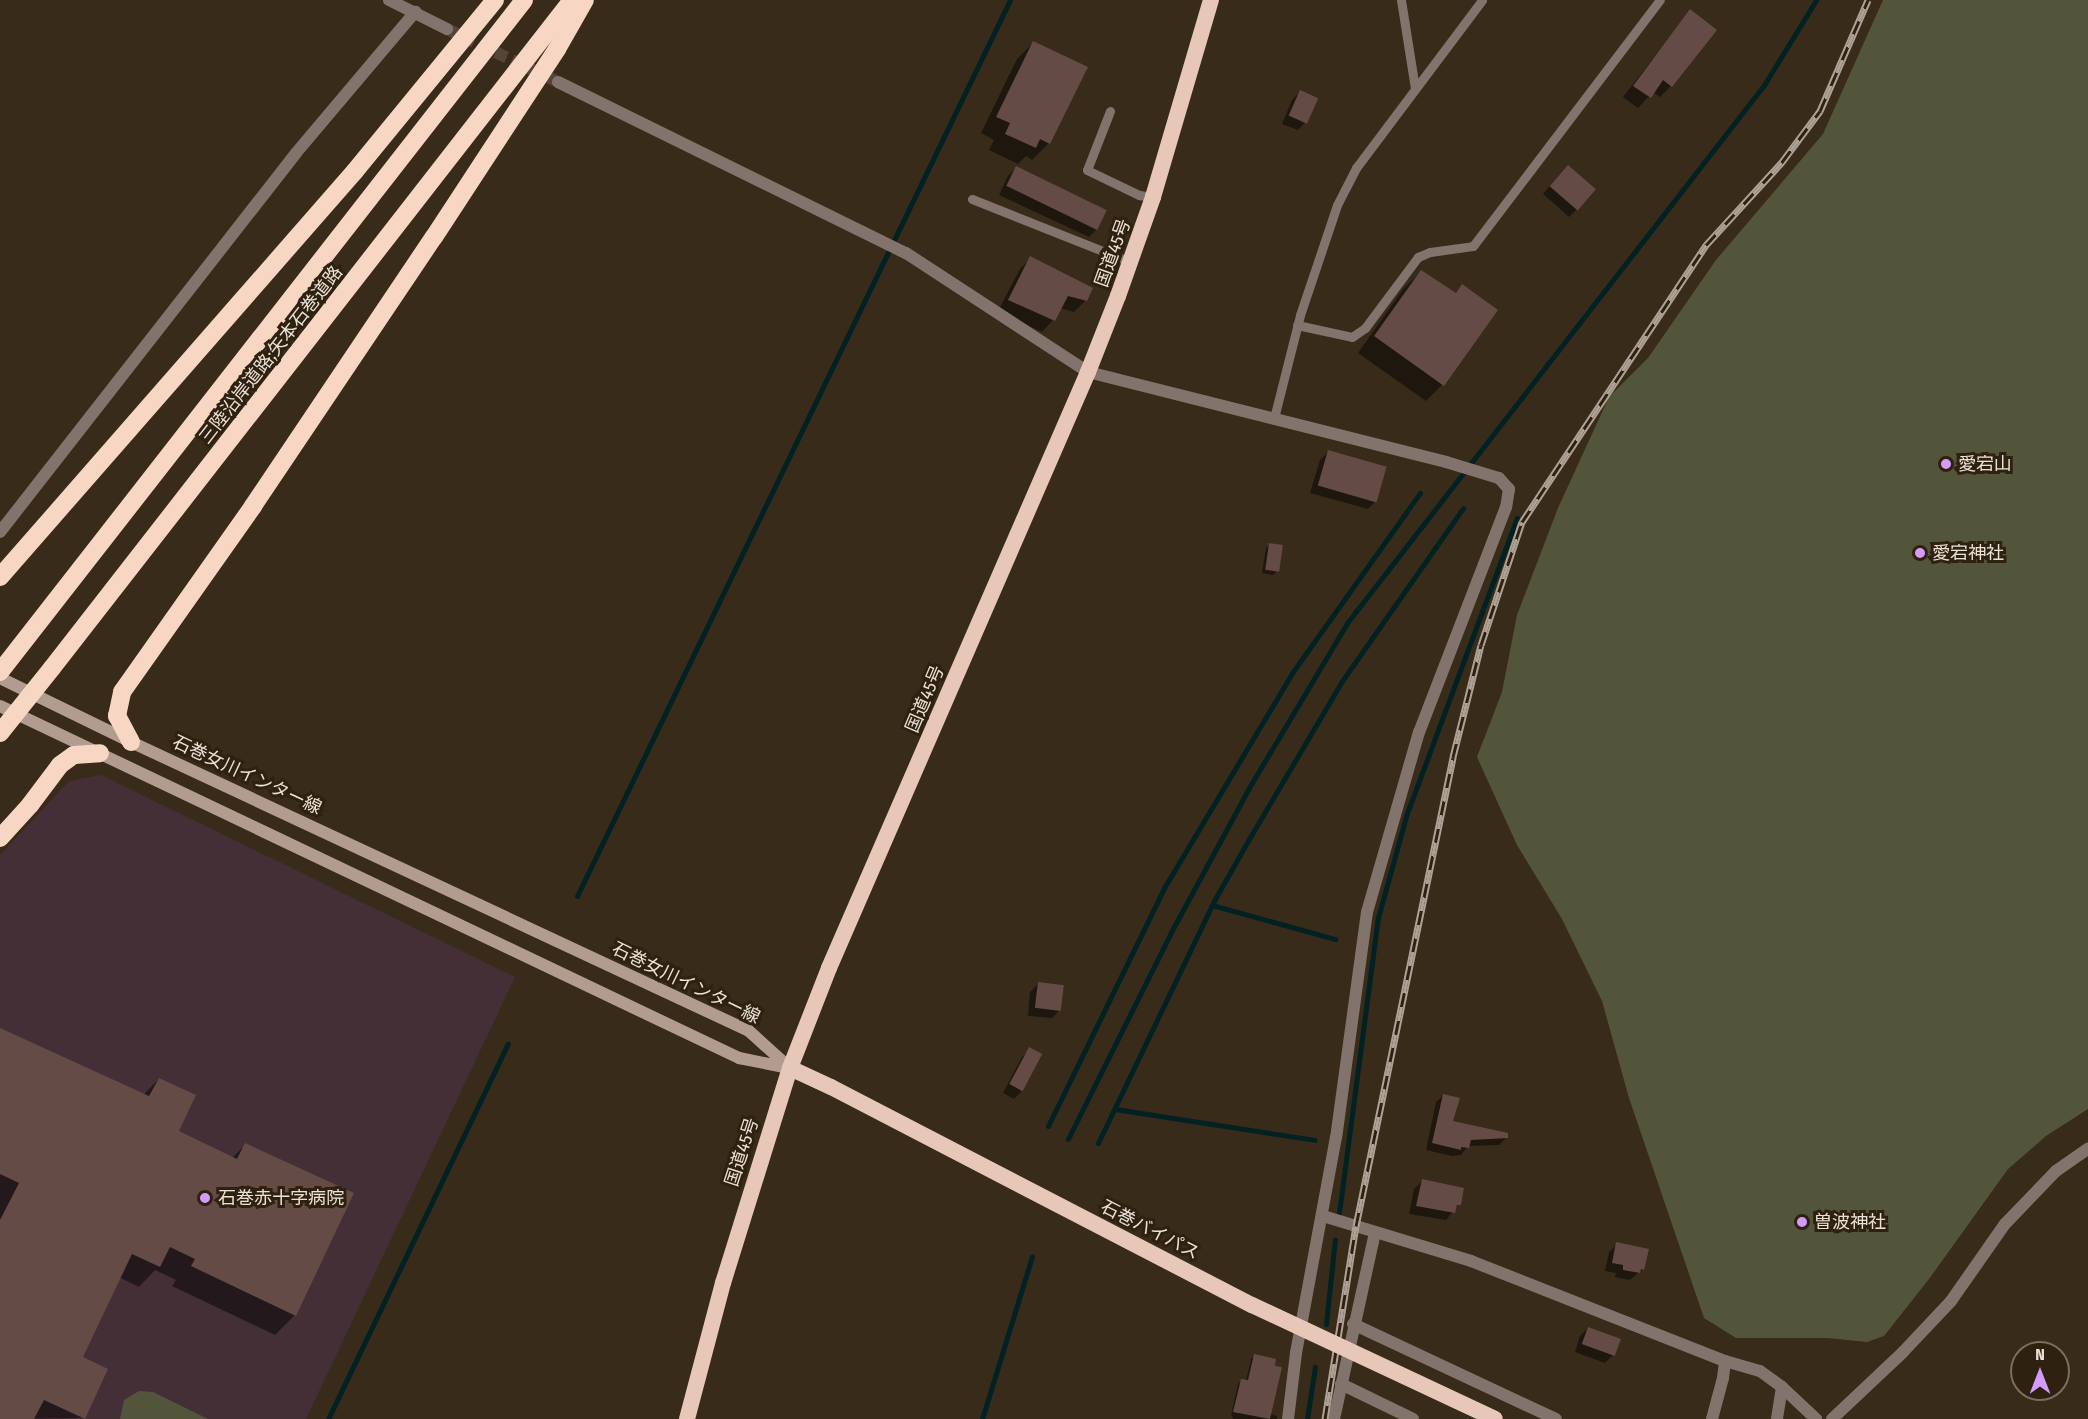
<!DOCTYPE html>
<html>
<head>
<meta charset="utf-8">
<style>
	body { margin:0 }
	#map { position:relative; width:2088px; height:1419px; overflow:hidden; background:#392b1a; font-family:"Fira Sans Condensed","Noto Sans JP",sans-serif }
	div>[style] { position:absolute }
	[style*='--x'] { left:calc(var(--x)*1px); top:calc(var(--y)*1px); width:calc(var(--w)*1px); rotate:calc(var(--a)*1deg) }
	.medical>* { inset:0; background:#432f35 }
	.green>* { inset:0; background:#53553b }
	.shadow>* { inset:0; background:#0007 }
	.stream>* { height:5px; margin:-2.5px; padding:0 2.5px; transform-origin:2.5px; border-radius:2.5px; background:#022122 }
	.building>* { inset:0; background:#644b45; transform-origin:0 0 }
	.minor-tunnel>* { height:12px; margin-top:-6px; transform-origin:0; background:repeating-linear-gradient(90deg,#544636 0 12px,transparent 0 18px) }
	.service>* { height:9px; margin:-4.5px; padding:0 4.5px; transform-origin:4.5px; border-radius:4.5px; background:#82746d }
	.minor>* { height:12px; margin:-6px; padding:0 6px; transform-origin:6px; border-radius:6px; background:#82746d }
	.tertiary>* { height:12px; margin:-6px; padding:0 6px; transform-origin:6px; border-radius:6px; background:#82746d }
	.secondary>* { height:12px; margin:-6px; padding:0 6px; transform-origin:6px; border-radius:6px; background:#b29c90 }
	.trunk>* { height:16px; margin:-8px; padding:0 8px; transform-origin:8px; border-radius:8px; background:#e7c8b8 }
	.motorway>* { height:18px; margin:-9px; padding:0 9px; transform-origin:9px; border-radius:9px; background:#f8d6c4 }
	.rail>* { height:7px; margin-top:-3.5px; transform-origin:0; background:repeating-linear-gradient(90deg,#2f2110 0 14px,#ada295 0 28px); box-sizing:border-box; border-block:2px solid #ada295 }
	.trunk-bridge>* { height:16px; margin:-8px; padding:0 8px; transform-origin:8px; border-radius:8px; background:#e7c8b8 }
	.motorway-bridge>* { height:18px; margin:-9px; padding:0 9px; transform-origin:9px; border-radius:9px; background:#f8d6c4 }
	.dots>* { width:16px; height:16px; translate:-50% -50%; box-sizing:border-box; border:3px solid #2f2110; border-radius:50% }
	span { translate:-50% -50%; white-space:nowrap; text-align:center; line-height:1.15; -webkit-text-stroke:6px #2f2110; paint-order:stroke }
	.street-label { font-size:18px; color:#eae1d6 }
	.poi-label { font-size:18px; color:#eae1d6 }
	.left { translate:0 -50%; text-align:left }
	.north { position:absolute; left:2010px; top:1341px; width:60px; height:60px; box-sizing:border-box; background:#2f2110; border:2px solid #7a6e5f; border-radius:50%; rotate:0deg; font-size:16px; font-weight:700; line-height:24px; text-align:center; color:#eae1d6 }
	.north::after { content:''; display:block; margin:auto; width:21px; height:27px; background:#d39cfc; clip-path:polygon(50% 0,100% 100%,50% 72%,0 100%) }
</style>
</head>
<body>
<div id="map">
	<div class="medical">
		<div style="clip-path:polygon(101px 775px,515px 977px,306px 1419px,0 1419px,0 855px,69px 781px)"></div>
	</div>
	<div class="green">
		<div style="clip-path:polygon(1883px 0,2088px 0,2088px 1109px,2046px 1136px,2008px 1169px,1929px 1279px,1884px 1336px,1867px 1342px,1828px 1338px,1736px 1338px,1704px 1318px,1629px 1098px,1602px 1001px,1562px 919px,1517px 845px,1477px 757px,1502px 692px,1517px 615px,1558px 508px,1609px 397px,1648px 358px,1716px 260px,1823px 134px)"></div>
		<div style="clip-path:polygon(139px 1391px,153px 1392px,208px 1419px,120px 1419px,124px 1400px)"></div>
	</div>
	<div class="shadow">
		<div style="clip-path:polygon(1690px 11px,1671px 86px,1660px 97px,1653px 92px,1638px 108px,1623px 97px)"></div>
		<div style="clip-path:polygon(1034px 42px,1049px 143px,1032px 160px,1026px 156px,1018px 164px,989px 150px,994px 140px,981px 133px,1017px 59px)"></div>
		<div style="clip-path:polygon(1300px 92px,1306px 122px,1298px 130px,1282px 124px,1292px 100px)"></div>
		<div style="clip-path:polygon(1016px 168px,1097px 229px,1089px 237px,999px 195px,1008px 176px)"></div>
		<div style="clip-path:polygon(1560px 174px,1577px 209px,1569px 217px,1543px 194px)"></div>
		<div style="clip-path:polygon(1031px 258px,1086px 300px,1074px 312px,1060px 308px,1053px 320px,1042px 332px,998px 311px,1020px 269px)"></div>
		<div style="clip-path:polygon(1421px 272px,1455px 294px,1462px 286px,1442px 385px,1426px 401px,1358px 353px,1404px 288px)"></div>
		<div style="clip-path:polygon(1328px 452px,1376px 501px,1368px 509px,1310px 493px,1320px 460px)"></div>
		<div style="clip-path:polygon(1270px 545px,1277px 571px,1273px 575px,1262px 573px,1266px 548px)"></div>
		<div style="clip-path:polygon(1038px 984px,1060px 1010px,1052px 1018px,1028px 1016px,1030px 992px)"></div>
		<div style="clip-path:polygon(0 1030px,143px 1095px,159px 1079px,177px 1132px,232px 1158px,246px 1144px,295px 1315px,275px 1335px,172px 1286px,176px 1280px,155px 1270px,139px 1287px,119px 1277px,81px 1357px,83px 1418px,0 1419px)"></div>
		<div style="clip-path:polygon(1030px 1049px,1022px 1091px,1014px 1099px,1003px 1093px,1022px 1057px)"></div>
		<div style="clip-path:polygon(1444px 1095px,1452px 1122px,1506px 1138px,1499px 1145px,1468px 1146px,1461px 1155px,1452px 1156px,1426px 1150px,1436px 1102px)"></div>
		<div style="clip-path:polygon(1422px 1181px,1459px 1204px,1446px 1220px,1409px 1214px,1414px 1189px)"></div>
		<div style="clip-path:polygon(1617px 1244px,1643px 1269px,1630px 1280px,1615px 1277px,1616px 1273px,1605px 1271px,1609px 1252px)"></div>
		<div style="clip-path:polygon(1588px 1328px,1613px 1355px,1605px 1363px,1575px 1352px,1580px 1336px)"></div>
		<div style="clip-path:polygon(1255px 1355px,1270px 1414px,1277px 1416px,1277px 1419px,1234px 1419px,1231px 1416px,1238px 1384px,1242px 1380px,1246px 1381px,1251px 1359px)"></div>
	</div>
	<div class="stream">
		<div style="--x:577;--y:896;--w:995;--a:-64.21"></div>
		<div style="--x:1212;--y:905;--w:128;--a:15.5"></div>
		<div style="--x:1115;--y:1109;--w:202;--a:8.8"></div>
		<div style="--x:1048;--y:1126;--w:265;--a:-64"></div>
		<div style="--x:1164;--y:888;--w:250;--a:-59.2"></div>
		<div style="--x:1292;--y:673;--w:221;--a:-54.6"></div>
		<div style="--x:1068;--y:1139;--w:229;--a:-63.5"></div>
		<div style="--x:1170;--y:934;--w:168;--a:-61.6"></div>
		<div style="--x:1250;--y:786;--w:190;--a:-59.2"></div>
		<div style="--x:1347;--y:623;--w:681;--a:-52.22"></div>
		<div style="--x:1764;--y:85;--w:100;--a:-58.5"></div>
		<div style="--x:1098;--y:1143;--w:271;--a:-64.4"></div>
		<div style="--x:1215;--y:899;--w:69;--a:-60.5"></div>
		<div style="--x:1249;--y:839;--w:183;--a:-59.5"></div>
		<div style="--x:1342;--y:681;--w:211;--a:-55"></div>
		<div style="--x:1339;--y:1213;--w:298;--a:-82.5"></div>
		<div style="--x:1378;--y:918;--w:106;--a:-74.6"></div>
		<div style="--x:1406;--y:816;--w:318;--a:-69.6"></div>
		<div style="--x:1326;--y:1324;--w:85;--a:-84"></div>
		<div style="--x:328;--y:1419;--w:416;--a:-64.4"></div>
		<div style="--x:982;--y:1419;--w:170;--a:-72.9"></div>
		<div style="--x:1307;--y:1419;--w:53;--a:-81.3"></div>
	</div>
	<div class="building">
		<div style="clip-path:polygon(1690px 9px,1717px 30px,1672px 87px,1663px 80px,1651px 98px,1633px 86px)"></div>
		<div style="clip-path:polygon(1033px 41px,1088px 67px,1050px 144px,1040px 139px,1036px 148px,1005px 134px,1010px 123px,996px 117px)"></div>
		<div style="left:1300px;top:90px;width:20px;height:28px;rotate:24deg"></div>
		<div style="left:1568px;top:165px;width:37px;height:28px;rotate:41deg"></div>
		<div style="left:1016px;top:166px;width:101px;height:22px;rotate:26deg"></div>
		<div style="clip-path:polygon(1030px 256px,1093px 288px,1087px 301px,1068px 296px,1055px 321px,1008px 300px)"></div>
		<div style="clip-path:polygon(1421px 270px,1456px 293px,1462px 284px,1498px 310px,1444px 386px,1374px 336px)"></div>
		<div style="left:1328px;top:450px;width:61px;height:37px;rotate:16deg"></div>
		<div style="left:1269px;top:543px;width:14px;height:27px;rotate:8deg"></div>
		<div style="left:1038px;top:982px;width:26px;height:26px;rotate:7deg"></div>
		<div style="clip-path:polygon(0 1028px,149px 1096px,159px 1078px,196px 1095px,179px 1131px,237px 1159px,245px 1143px,354px 1193px,296px 1316px,191px 1266px,195px 1259px,170px 1247px,160px 1267px,132px 1254px,83px 1357px,108px 1369px,85px 1419px,44px 1400px,34px 1419px,0 1419px,0 1220px,19px 1183px,0 1174px)"></div>
		<div style="left:1029px;top:1047px;width:15px;height:42px;rotate:28deg"></div>
		<div style="clip-path:polygon(1443px 1094px,1460px 1098px,1453px 1121px,1508px 1133px,1508px 1138px,1471px 1140px,1469px 1148px,1461px 1147px,1461px 1150px,1432px 1143px)"></div>
		<div style="clip-path:polygon(1422px 1179px,1464px 1188px,1461px 1205px,1457px 1205px,1455px 1213px,1416px 1206px)"></div>
		<div style="clip-path:polygon(1616px 1242px,1649px 1249px,1644px 1270px,1641px 1269px,1640px 1273px,1623px 1270px,1623px 1265px,1612px 1263px)"></div>
		<div style="left:1588px;top:1327px;width:35px;height:18px;rotate:20deg"></div>
		<div style="clip-path:polygon(1254px 1354px,1276px 1359px,1275px 1366px,1282px 1367px,1270px 1419px,1233px 1412px,1241px 1379px,1248px 1380px)"></div>
	</div>
	<div class="minor-tunnel">
		<div style="--x:447;--y:29;--w:123;--a:25.5"></div>
	</div>
	<div class="service">
		<div style="--x:1401;--y:0;--w:89;--a:81"></div>
		<div style="--x:1110;--y:111;--w:63;--a:111.3"></div>
		<div style="--x:1087;--y:170;--w:58;--a:25.7"></div>
		<div style="--x:1139;--y:195;--w:14;--a:8"></div>
		<div style="--x:972;--y:199;--w:170;--a:21.7"></div>
		<div style="--x:1297;--y:325;--w:56;--a:12.3"></div>
		<div style="--x:1352;--y:337;--w:16;--a:-35"></div>
		<div style="--x:1365;--y:328;--w:89;--a:-53.3"></div>
		<div style="--x:1418;--y:257;--w:13;--a:-23"></div>
		<div style="--x:1430;--y:252;--w:43;--a:-7.9"></div>
		<div style="--x:1473;--y:246;--w:309;--a:-52.8"></div>
		<div style="--x:1274;--y:418;--w:106;--a:-75.8"></div>
		<div style="--x:1300;--y:315;--w:116;--a:-71.4"></div>
		<div style="--x:1337;--y:205;--w:42;--a:-62.8"></div>
		<div style="--x:1356;--y:168;--w:210;--a:-53.1"></div>
	</div>
	<div class="minor">
		<div style="--x:389;--y:0;--w:65;--a:26.6"></div>
		<div style="--x:558;--y:82;--w:388;--a:26.2"></div>
		<div style="--x:906;--y:253;--w:217;--a:33.2"></div>
		<div style="--x:1088;--y:372;--w:369;--a:14.1"></div>
		<div style="--x:1446;--y:462;--w:55;--a:16.8"></div>
		<div style="--x:1499;--y:478;--w:15;--a:48"></div>
		<div style="--x:1509;--y:489;--w:18;--a:99"></div>
		<div style="--x:1506;--y:507;--w:241;--a:111.1"></div>
		<div style="--x:1419;--y:732;--w:187;--a:106.1"></div>
		<div style="--x:1367;--y:912;--w:227;--a:97.8"></div>
		<div style="--x:1336;--y:1137;--w:220;--a:100.5"></div>
		<div style="--x:1296;--y:1353;--w:66;--a:96.9"></div>
		<div style="--x:0;--y:532;--w:481;--a:-52"></div>
		<div style="--x:296;--y:153;--w:185;--a:-49.8"></div>
		<div style="--x:1323;--y:1216;--w:155;--a:16.9"></div>
		<div style="--x:1471;--y:1261;--w:273;--a:21.5"></div>
		<div style="--x:1725;--y:1361;--w:36;--a:16"></div>
		<div style="--x:1760;--y:1371;--w:27;--a:36"></div>
		<div style="--x:1782;--y:1387;--w:32;--a:99"></div>
		<div style="--x:1353;--y:1324;--w:224;--a:25.1"></div>
		<div style="--x:1341;--y:1384;--w:80;--a:25.9"></div>
		<div style="--x:1782;--y:1387;--w:47;--a:43.3"></div>
		<div style="--x:1334;--y:1419;--w:190;--a:-77.6"></div>
		<div style="--x:1712;--y:1419;--w:42;--a:-75"></div>
		<div style="--x:1723;--y:1378;--w:17;--a:-83"></div>
	</div>
	<div class="tertiary">
		<div style="--x:1832;--y:1419;--w:98;--a:-43.3"></div>
		<div style="--x:1903;--y:1352;--w:70;--a:-46.7"></div>
		<div style="--x:1951;--y:1301;--w:94;--a:-55"></div>
		<div style="--x:2005;--y:1224;--w:74;--a:-46.1"></div>
		<div style="--x:2056;--y:1171;--w:39;--a:-35"></div>
	</div>
	<div class="secondary">
		<div style="--x:0;--y:678;--w:146;--a:26"></div>
		<div style="--x:131;--y:742;--w:682;--a:25.06"></div>
		<div style="--x:749;--y:1031;--w:55;--a:42.1"></div>
		<div style="--x:0;--y:706;--w:819;--a:25.47"></div>
		<div style="--x:739;--y:1058;--w:51;--a:11.3"></div>
	</div>
	<div class="trunk">
		<div style="--x:790;--y:1068;--w:45;--a:24.9"></div>
		<div style="--x:831;--y:1087;--w:474;--a:27.4"></div>
		<div style="--x:687;--y:1419;--w:141;--a:-75.2"></div>
		<div style="--x:723;--y:1283;--w:225;--a:-72.7"></div>
		<div style="--x:790;--y:1068;--w:107;--a:-68.7"></div>
		<div style="--x:829;--y:968;--w:650;--a:-66.51"></div>
		<div style="--x:1088;--y:372;--w:82;--a:-68.5"></div>
		<div style="--x:1118;--y:296;--w:105;--a:-70.5"></div>
		<div style="--x:1153;--y:197;--w:205;--a:-73.6"></div>
	</div>
	<div class="motorway">
		<div style="--x:0;--y:577;--w:539;--a:-48.83"></div>
		<div style="--x:355;--y:171;--w:221;--a:-50.7"></div>
		<div style="--x:52;--y:668;--w:847;--a:-52.1"></div>
		<div style="--x:0;--y:672;--w:852;--a:-52.05"></div>
		<div style="--x:131;--y:742;--w:30;--a:-118"></div>
		<div style="--x:117;--y:716;--w:25;--a:-78"></div>
		<div style="--x:122;--y:692;--w:228;--a:-54.8"></div>
		<div style="--x:253;--y:506;--w:324;--a:-56.1"></div>
		<div style="--x:434;--y:237;--w:225;--a:-56.8"></div>
		<div style="--x:557;--y:49;--w:56;--a:-60.3"></div>
		<div style="--x:0;--y:838;--w:45;--a:-47.7"></div>
		<div style="--x:30;--y:805;--w:50;--a:-53.1"></div>
		<div style="--x:60;--y:765;--w:17;--a:-36"></div>
		<div style="--x:74;--y:755;--w:26;--a:-4"></div>
	</div>
	<div class="rail">
		<div style="--x:1325;--y:1419;--w:195;--a:-80.9"></div>
		<div style="--x:1356;--y:1226;--w:479;--a:-78.3"></div>
		<div style="--x:1453;--y:757;--w:115;--a:-76"></div>
		<div style="--x:1481;--y:645;--w:130;--a:-71.6"></div>
		<div style="--x:1522;--y:522;--w:333;--a:-56.4"></div>
		<div style="--x:1706;--y:245;--w:113;--a:-47.5"></div>
		<div style="--x:1782;--y:162;--w:64;--a:-53.3"></div>
		<div style="--x:1820;--y:111;--w:121;--a:-66.6"></div>
	</div>
	<div class="trunk-bridge">
		<div style="--x:1252;--y:1305;--w:268;--a:25.1"></div>
	</div>
	<div class="motorway-bridge">
		<div style="--x:0;--y:733;--w:83;--a:-51.3"></div>
	</div>
	<div class="dots">
		<div style="left:1946px;top:464px;background:#d39cfc"></div>
		<div style="left:1920px;top:553px;background:#d39cfc"></div>
		<div style="left:205px;top:1198px;background:#d39cfc"></div>
		<div style="left:1802px;top:1222px;background:#d39cfc"></div>
	</div>
	<div class="street-label">
		<span style="left:1113px;top:253px;rotate:-70deg">国道45号</span>
		<span style="left:271px;top:355px;rotate:-52deg">三陸沿岸道路;矢本石巻道路</span>
		<span style="left:925px;top:699px;rotate:-67deg">国道45号</span>
		<span style="left:247px;top:775px;rotate:25deg">石巻女川インター線</span>
		<span style="left:686px;top:983px;rotate:26deg">石巻女川インター線</span>
		<span style="left:742px;top:1152px;rotate:-72deg">国道45号</span>
		<span style="left:1150px;top:1230px;rotate:27deg">石巻バイパス</span>
	</div>
	<div class="poi-label">
		<span class="left" style="left:1958px;top:464px">愛宕山</span>
		<span class="left" style="left:1932px;top:553px">愛宕神社</span>
		<span class="left" style="left:218px;top:1198px">石巻赤十字病院</span>
		<span class="left" style="left:1814px;top:1222px">曽波神社</span>
	</div>
	<div class="north">N</div>
</div>
</body>
</html>
